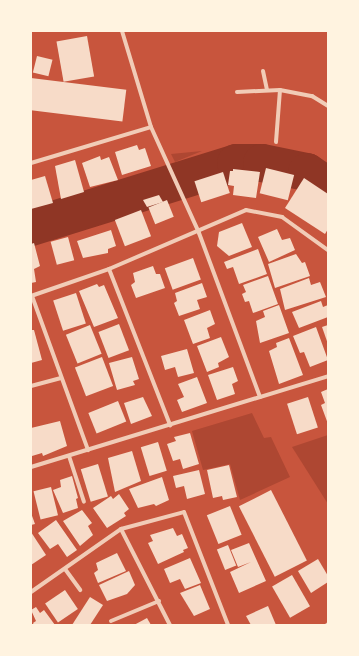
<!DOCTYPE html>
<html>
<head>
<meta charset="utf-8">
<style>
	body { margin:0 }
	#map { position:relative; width:359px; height:656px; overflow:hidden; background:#c8553d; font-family:"Noto Sans",sans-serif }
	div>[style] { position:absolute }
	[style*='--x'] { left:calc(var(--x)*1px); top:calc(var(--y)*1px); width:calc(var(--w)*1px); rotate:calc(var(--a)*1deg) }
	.green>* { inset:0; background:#ae4732 }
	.stream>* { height:6px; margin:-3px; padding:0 3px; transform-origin:3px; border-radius:3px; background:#8f3625 }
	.river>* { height:38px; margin:-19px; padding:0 19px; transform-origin:19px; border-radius:19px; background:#8f3625 }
	.building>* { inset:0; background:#f7dbc8; transform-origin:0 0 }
	.minor>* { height:4px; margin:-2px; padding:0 2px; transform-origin:2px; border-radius:2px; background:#f1ccb7 }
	span { translate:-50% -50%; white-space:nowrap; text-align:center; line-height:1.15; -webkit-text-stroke:3px #fff3e0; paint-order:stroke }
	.frame { position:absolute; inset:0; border:32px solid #fff3e0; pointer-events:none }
</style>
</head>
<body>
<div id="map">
	<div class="green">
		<div style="clip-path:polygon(202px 151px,175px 162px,171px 154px)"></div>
		<div style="clip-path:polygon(252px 413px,264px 438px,271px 437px,290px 477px,240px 500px,230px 464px,203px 470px,192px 431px)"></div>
		<div style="clip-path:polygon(328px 435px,328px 504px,292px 447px)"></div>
	</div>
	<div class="stream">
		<div style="--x:31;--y:221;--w:206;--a:-19.3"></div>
		<div style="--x:225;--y:153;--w:43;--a:-5.3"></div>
		<div style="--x:268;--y:149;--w:33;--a:12"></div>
		<div style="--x:300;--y:156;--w:30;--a:23"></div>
	</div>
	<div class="river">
		<div style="--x:31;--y:227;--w:215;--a:-17.3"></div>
		<div style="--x:236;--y:163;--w:26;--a:0"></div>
		<div style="--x:262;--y:163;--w:46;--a:11.3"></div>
		<div style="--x:307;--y:172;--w:25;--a:34"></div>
	</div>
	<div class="building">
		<div style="left:87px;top:36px;width:41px;height:31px;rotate:80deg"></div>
		<div style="left:37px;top:56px;width:16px;height:17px;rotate:14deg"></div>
		<div style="left:31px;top:78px;width:96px;height:32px;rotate:7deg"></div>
		<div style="clip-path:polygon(137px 145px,139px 150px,145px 148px,151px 166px,122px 175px,115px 152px)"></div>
		<div style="clip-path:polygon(100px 156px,101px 160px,109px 157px,118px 180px,90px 187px,82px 163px)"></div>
		<div style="clip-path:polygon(75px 160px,84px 192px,61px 199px,55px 166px)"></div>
		<div style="left:266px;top:168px;width:29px;height:26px;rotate:14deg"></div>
		<div style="clip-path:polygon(233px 169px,260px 172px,256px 198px,233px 195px,234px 186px,228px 185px,230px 171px,233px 171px)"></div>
		<div style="left:223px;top:172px;width:22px;height:30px;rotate:72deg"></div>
		<div style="clip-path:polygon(45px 176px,53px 203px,31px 209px,31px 180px)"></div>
		<div style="clip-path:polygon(304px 178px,328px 194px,328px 229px,325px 234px,285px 208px)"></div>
		<div style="clip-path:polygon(159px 195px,163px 202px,147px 207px,143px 200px)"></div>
		<div style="left:167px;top:200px;width:18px;height:20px;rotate:68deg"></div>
		<div style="left:141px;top:210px;width:28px;height:28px;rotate:69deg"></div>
		<div style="clip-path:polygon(242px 223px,252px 247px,229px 256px,217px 246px,219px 232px)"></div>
		<div style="clip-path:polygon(277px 229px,282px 240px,290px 238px,295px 250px,269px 262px,258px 237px)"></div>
		<div style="clip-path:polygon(111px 230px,116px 246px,108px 249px,108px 253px,83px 258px,77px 241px)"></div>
		<div style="left:68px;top:237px;width:24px;height:18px;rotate:75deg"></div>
		<div style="clip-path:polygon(34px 243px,40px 266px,34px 269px,36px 282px,31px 283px,31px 244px)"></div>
		<div style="clip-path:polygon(258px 249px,267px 274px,239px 284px,233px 267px,227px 269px,224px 262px)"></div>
		<div style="clip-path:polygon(296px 254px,302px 263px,305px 262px,310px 276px,275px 288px,268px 264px)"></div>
		<div style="left:193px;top:258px;width:23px;height:30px;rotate:70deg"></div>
		<div style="clip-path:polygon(153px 266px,156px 274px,160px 274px,165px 288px,136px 298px,131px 285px,135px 282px,133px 273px)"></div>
		<div style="clip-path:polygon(268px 276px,278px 304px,253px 313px,249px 301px,245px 302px,242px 294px,246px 292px,243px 285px)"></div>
		<div style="clip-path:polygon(309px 278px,311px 285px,320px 282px,326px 297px,285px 310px,280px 289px)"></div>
		<div style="clip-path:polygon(202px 283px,207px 297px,197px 300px,200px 309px,179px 316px,174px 303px,177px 301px,175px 293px)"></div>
		<div style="clip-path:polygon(97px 284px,99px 287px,104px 285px,118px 318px,94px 327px,79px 291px)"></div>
		<div style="left:76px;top:293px;width:32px;height:24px;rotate:72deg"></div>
		<div style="clip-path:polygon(321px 301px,323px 307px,328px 305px,328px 317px,299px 328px,292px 312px)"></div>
		<div style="clip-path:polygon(279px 305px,289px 333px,260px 343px,256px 321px,265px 317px,263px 311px)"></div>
		<div style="clip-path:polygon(210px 310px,215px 324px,207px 328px,210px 338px,193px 344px,184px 320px)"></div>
		<div style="left:119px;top:324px;width:28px;height:22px;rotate:69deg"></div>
		<div style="left:90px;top:325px;width:31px;height:26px;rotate:68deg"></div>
		<div style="clip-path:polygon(328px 325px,328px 344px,322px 327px)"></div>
		<div style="clip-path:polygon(316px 327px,328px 360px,310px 367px,304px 352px,300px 353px,293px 336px)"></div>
		<div style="clip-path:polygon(31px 330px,34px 330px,42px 360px,31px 363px)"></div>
		<div style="clip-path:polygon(221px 337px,229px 357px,218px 363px,219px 367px,207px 372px,197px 346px)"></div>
		<div style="clip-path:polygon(289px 338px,303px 375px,279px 384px,269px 351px,277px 347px,276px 343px)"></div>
		<div style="clip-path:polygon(187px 349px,194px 373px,178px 377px,175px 367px,165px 370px,161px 356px)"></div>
		<div style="left:102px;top:357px;width:31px;height:29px;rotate:69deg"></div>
		<div style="clip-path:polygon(132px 357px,139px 379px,133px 381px,135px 385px,117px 390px,109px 363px)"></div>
		<div style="clip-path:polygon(233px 367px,238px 381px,232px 384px,235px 394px,217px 400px,208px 375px)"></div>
		<div style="clip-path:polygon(197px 377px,207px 403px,182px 412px,177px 400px,184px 397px,178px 384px)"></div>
		<div style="clip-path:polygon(328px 389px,328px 424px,321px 405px,325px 403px,321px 392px)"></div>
		<div style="clip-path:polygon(143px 397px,152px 416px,131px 424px,124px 403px)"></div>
		<div style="left:308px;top:397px;width:32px;height:22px;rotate:72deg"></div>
		<div style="left:118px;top:401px;width:22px;height:32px;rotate:68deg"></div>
		<div style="clip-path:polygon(60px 421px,67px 446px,43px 456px,42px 453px,32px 456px,31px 428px)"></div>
		<div style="clip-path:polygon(190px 433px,199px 464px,183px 469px,180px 459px,173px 461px,167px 444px,176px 441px,174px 437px)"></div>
		<div style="left:158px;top:442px;width:30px;height:18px;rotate:73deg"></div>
		<div style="clip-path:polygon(132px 451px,141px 481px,115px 492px,108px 458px)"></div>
		<div style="left:98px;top:464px;width:34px;height:18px;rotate:73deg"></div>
		<div style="clip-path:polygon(229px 465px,237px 497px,223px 500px,222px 496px,213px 498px,207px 470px)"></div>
		<div style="clip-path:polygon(199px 470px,205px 494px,187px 499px,184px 486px,176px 488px,173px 476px)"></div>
		<div style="clip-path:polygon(72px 476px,78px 498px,76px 499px,78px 508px,63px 513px,53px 490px,61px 487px,60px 480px)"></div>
		<div style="clip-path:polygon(162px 477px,169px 500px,156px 506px,154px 504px,138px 508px,129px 489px)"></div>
		<div style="left:51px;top:487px;width:29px;height:18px;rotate:76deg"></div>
		<div style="left:271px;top:490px;width:79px;height:36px;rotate:63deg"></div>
		<div style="clip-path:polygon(119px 494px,129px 509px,124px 513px,126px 516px,107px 528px,93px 508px,111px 496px,113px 499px)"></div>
		<div style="left:230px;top:506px;width:31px;height:25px;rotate:68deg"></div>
		<div style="clip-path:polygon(82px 510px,92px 523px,88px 526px,93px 535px,80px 546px,63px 521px)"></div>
		<div style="clip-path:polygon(31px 513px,35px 524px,31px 525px)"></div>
		<div style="clip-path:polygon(56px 520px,77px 550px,67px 557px,58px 544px,50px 549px,38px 533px)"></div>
		<div style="clip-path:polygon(173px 528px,177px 536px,182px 534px,188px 548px,183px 550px,184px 552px,158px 564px,148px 543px,153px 541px,150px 535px)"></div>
		<div style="clip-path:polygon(31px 532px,46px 555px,31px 565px)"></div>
		<div style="clip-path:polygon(249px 543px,266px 581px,239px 593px,230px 572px,251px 562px,238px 567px,231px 550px)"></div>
		<div style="left:228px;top:545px;width:22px;height:12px;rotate:68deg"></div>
		<div style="clip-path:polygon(117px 553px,126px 571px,98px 583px,94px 573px,98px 570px,96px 563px)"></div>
		<div style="clip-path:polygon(190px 558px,201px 583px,185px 589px,180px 579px,170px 583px,164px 569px)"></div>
		<div style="clip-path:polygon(318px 559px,328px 576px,328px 582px,311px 593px,298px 571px)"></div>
		<div style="clip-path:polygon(129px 571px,135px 585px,127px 594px,107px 601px,99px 585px)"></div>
		<div style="left:292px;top:575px;width:36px;height:23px;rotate:60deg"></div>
		<div style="clip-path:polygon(200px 585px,210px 609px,194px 616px,180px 593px)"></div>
		<div style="left:65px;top:590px;width:23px;height:24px;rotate:56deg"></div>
		<div style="clip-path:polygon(90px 597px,103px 605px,90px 625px,72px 625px)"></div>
		<div style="clip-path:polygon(268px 606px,276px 625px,251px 625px,246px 616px)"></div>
		<div style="clip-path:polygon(36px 607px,40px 613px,44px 610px,55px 625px,34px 625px,33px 623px,36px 621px,31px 610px)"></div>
		<div style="clip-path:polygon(147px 618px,151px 625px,134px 625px)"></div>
	</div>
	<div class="minor">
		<div style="--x:122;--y:31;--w:100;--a:73.2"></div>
		<div style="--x:151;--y:127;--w:116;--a:65.6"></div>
		<div style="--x:199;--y:233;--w:175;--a:69.6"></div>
		<div style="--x:263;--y:71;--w:19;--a:78"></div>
		<div style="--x:237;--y:92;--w:43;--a:-2.7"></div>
		<div style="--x:280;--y:90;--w:33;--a:11"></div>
		<div style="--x:312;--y:96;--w:19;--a:32"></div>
		<div style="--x:276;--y:142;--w:52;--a:-85.6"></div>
		<div style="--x:31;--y:163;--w:125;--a:-16.7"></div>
		<div style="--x:109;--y:269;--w:168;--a:68.6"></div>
		<div style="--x:31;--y:296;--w:83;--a:-19.1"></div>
		<div style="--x:109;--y:269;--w:149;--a:-23.3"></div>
		<div style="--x:246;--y:210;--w:37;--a:11"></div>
		<div style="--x:282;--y:217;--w:57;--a:35.7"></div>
		<div style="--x:32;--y:296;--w:164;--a:70"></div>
		<div style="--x:31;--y:386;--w:31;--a:-15"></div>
		<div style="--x:69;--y:456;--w:48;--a:71.9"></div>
		<div style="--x:31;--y:467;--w:311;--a:-17"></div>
		<div style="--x:121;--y:529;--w:108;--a:63"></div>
		<div style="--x:65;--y:569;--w:26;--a:54"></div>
		<div style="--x:31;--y:592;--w:110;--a:-35"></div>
		<div style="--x:121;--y:529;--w:65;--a:-15.1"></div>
		<div style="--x:184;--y:512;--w:121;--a:68.7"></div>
		<div style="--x:111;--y:621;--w:52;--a:-22.6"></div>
		<div style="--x:327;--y:625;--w:1;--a:-45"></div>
	</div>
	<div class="frame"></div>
</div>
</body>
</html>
